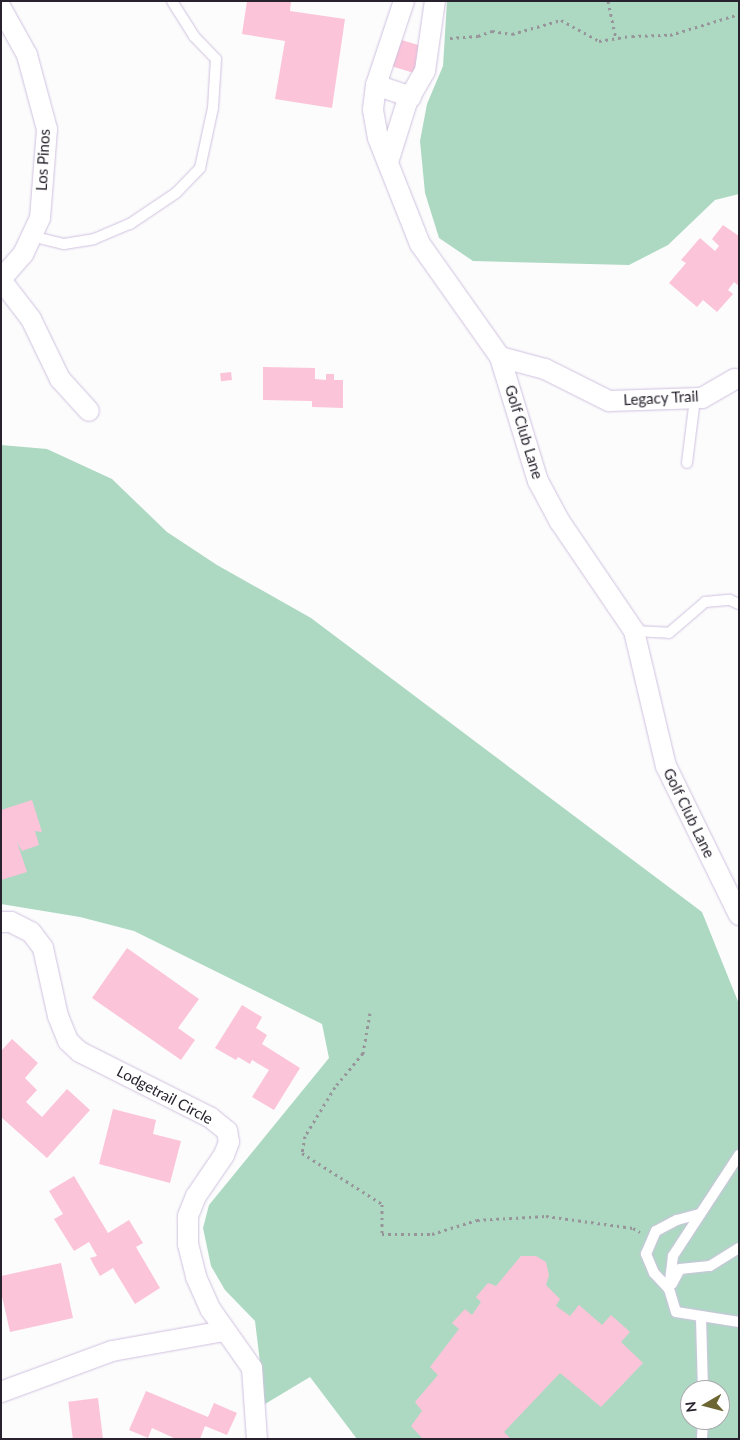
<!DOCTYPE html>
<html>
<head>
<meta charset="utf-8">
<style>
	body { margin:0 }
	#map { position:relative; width:740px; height:1440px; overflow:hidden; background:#fcfcfc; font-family:Lato,sans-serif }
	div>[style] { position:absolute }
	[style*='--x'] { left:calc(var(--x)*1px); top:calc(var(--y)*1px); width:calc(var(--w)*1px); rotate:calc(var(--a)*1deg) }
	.green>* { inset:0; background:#add9c3 }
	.building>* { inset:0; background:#fcc4d9; transform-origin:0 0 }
	.path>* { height:3px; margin-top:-1.5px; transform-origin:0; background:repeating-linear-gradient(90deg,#97959a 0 2.5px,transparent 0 6.5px) }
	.roads { filter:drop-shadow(0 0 1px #d0c1e0) drop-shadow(0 0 1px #d0c1e0) }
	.service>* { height:10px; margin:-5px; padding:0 5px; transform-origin:5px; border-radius:5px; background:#fff }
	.minor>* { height:20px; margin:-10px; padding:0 10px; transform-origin:10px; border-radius:10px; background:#fff }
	span { translate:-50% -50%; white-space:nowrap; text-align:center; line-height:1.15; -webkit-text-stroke:4px #fff; paint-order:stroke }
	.street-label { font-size:15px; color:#27222d }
	.frame { position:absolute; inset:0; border:2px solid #27222d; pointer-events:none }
	.north { position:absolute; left:680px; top:1380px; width:50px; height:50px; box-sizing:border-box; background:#fff; border:1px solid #a9a7ab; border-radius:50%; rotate:262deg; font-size:14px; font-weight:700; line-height:20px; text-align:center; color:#27222d }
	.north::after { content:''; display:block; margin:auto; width:18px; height:22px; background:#6d6532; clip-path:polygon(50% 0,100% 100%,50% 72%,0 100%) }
</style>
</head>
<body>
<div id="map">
	<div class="green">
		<div style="clip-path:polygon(447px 1px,739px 1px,739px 194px,715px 200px,668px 245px,629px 265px,473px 261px,439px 238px,425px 193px,420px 141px,427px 104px,443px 66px)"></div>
		<div style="clip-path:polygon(evenodd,1px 445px,47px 449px,112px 479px,167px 532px,217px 565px,311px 618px,702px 912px,739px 1004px,739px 1439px,357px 1439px,310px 1377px,265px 1404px,255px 1321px,225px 1290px,211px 1266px,203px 1228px,209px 1205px,329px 1058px,322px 1024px,134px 931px,80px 917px,1px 904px,1px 445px,690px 1390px,720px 1390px,720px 1420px,690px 1420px,690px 1390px)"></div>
	</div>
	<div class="building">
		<div style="clip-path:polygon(247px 1px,291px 1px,290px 11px,345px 19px,332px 108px,275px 99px,285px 41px,242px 34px)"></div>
		<div style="left:395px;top:38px;width:31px;height:28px;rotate:17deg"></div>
		<div style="clip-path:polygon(723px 225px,739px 236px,739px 286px,734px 282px,728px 290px,733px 294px,717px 312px,703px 300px,697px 307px,669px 283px,686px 263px,681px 260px,700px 238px,715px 251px,719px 246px,712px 239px)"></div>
		<div style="clip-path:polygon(263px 367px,315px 368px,315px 379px,326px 380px,326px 374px,334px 374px,334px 380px,343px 380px,343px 408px,312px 407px,312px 401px,263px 400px)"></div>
		<div style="left:231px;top:372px;width:8px;height:11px;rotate:83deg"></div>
		<div style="clip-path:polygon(32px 800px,42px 832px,35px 831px,39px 845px,22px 851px,17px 842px,27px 872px,1px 880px,1px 810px)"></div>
		<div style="clip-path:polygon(127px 948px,199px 999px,178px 1028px,195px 1040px,181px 1060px,92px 998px)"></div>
		<div style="clip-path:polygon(242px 1005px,262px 1017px,256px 1028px,267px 1035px,262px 1044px,300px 1068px,274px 1110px,252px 1097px,269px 1070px,252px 1060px,250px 1064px,238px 1057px,236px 1060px,215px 1048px)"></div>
		<div style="clip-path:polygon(12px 1039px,38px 1063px,25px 1078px,37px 1090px,26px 1102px,42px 1117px,67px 1089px,90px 1110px,47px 1158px,1px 1117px,1px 1051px)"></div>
		<div style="clip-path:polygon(113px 1109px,156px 1120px,153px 1134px,181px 1141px,170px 1183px,99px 1164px)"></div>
		<div style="clip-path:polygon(74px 1176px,108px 1233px,129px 1220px,143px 1243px,136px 1247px,160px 1288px,135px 1304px,113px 1268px,100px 1276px,90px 1258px,97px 1256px,89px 1242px,74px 1251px,54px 1219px,63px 1214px,49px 1191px)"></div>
		<div style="clip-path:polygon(521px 1256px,536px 1256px,546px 1262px,549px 1275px,546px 1285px,560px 1299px,556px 1306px,570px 1316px,579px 1305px,602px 1325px,611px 1315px,630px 1332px,621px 1342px,643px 1363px,601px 1407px,560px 1373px,504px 1432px,511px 1439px,423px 1439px,411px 1426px,422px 1411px,415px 1402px,438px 1375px,430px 1367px,459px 1329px,452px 1323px,465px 1309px,472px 1315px,481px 1302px,476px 1297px,488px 1283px,496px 1286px)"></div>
		<div style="clip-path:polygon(61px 1263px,73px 1318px,10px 1332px,1px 1292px,1px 1276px)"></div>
		<div style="clip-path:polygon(146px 1391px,208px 1417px,214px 1403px,237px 1413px,227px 1435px,205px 1426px,200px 1439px,176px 1439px,152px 1428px,148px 1438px,129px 1430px)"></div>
		<div style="left:98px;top:1398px;width:41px;height:30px;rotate:83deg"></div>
	</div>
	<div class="path">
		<div style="--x:608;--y:1;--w:39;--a:78"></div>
		<div style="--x:450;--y:38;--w:28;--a:-4"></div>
		<div style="--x:478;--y:36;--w:15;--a:-20"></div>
		<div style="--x:492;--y:31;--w:20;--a:9"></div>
		<div style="--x:512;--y:34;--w:51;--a:-15.9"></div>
		<div style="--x:561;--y:20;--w:43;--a:28.9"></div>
		<div style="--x:599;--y:41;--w:33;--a:-9"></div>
		<div style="--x:632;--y:36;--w:38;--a:-2"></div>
		<div style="--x:670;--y:35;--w:72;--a:-16.9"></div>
		<div style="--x:370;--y:1013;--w:41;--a:99.9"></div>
		<div style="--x:363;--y:1053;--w:44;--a:129.5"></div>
		<div style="--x:335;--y:1087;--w:57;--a:121.5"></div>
		<div style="--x:305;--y:1136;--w:17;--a:100"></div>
		<div style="--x:302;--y:1153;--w:95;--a:32.5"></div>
		<div style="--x:382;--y:1204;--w:30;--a:90"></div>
		<div style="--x:382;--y:1234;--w:50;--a:0"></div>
		<div style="--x:432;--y:1234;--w:47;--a:-17.3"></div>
		<div style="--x:477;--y:1220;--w:69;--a:-3.3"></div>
		<div style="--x:546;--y:1216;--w:88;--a:7.9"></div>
		<div style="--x:633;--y:1228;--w:8;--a:30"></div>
	</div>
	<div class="roads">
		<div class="service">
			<div style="--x:31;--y:236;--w:34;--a:14"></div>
			<div style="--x:64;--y:244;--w:30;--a:-9"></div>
			<div style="--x:94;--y:239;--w:39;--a:-23"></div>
			<div style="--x:130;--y:224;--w:55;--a:-34"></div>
			<div style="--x:176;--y:193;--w:35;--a:-46"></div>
			<div style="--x:200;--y:168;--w:61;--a:-77.8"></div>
			<div style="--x:213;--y:108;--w:49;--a:-86.5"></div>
			<div style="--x:216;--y:59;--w:32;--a:-134"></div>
			<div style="--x:194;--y:36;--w:41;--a:-122.2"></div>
			<div style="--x:687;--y:463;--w:64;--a:-82.9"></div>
			<div style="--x:634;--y:631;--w:35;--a:3"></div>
			<div style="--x:669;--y:633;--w:48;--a:-40.7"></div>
			<div style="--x:705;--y:602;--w:25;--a:-5"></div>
			<div style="--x:730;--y:600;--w:10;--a:24"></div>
			<div style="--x:739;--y:1155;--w:121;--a:123.2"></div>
			<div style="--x:673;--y:1256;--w:33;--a:97"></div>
			<div style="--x:669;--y:1289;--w:24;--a:73"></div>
			<div style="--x:676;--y:1312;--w:64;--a:9"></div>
			<div style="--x:672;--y:1284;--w:17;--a:-62"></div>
			<div style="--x:680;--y:1269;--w:30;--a:-6"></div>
			<div style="--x:710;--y:1266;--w:34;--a:-32"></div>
			<div style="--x:669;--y:1289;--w:22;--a:-133"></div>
			<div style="--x:654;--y:1273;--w:21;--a:-113"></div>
			<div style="--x:646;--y:1254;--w:25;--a:-67"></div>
			<div style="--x:656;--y:1231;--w:24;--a:-28"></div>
			<div style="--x:677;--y:1220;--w:24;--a:-15"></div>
			<div style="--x:701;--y:1318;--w:72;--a:88.4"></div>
			<div style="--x:702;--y:1439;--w:19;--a:-87"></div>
		</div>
		<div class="minor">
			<div style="--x:404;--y:1;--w:89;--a:108.4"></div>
			<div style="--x:376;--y:85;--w:25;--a:97"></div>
			<div style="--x:373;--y:110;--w:28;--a:80"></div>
			<div style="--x:378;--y:138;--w:114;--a:68.4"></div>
			<div style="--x:420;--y:244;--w:138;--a:54.7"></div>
			<div style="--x:500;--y:357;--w:130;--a:73"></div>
			<div style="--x:538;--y:481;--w:47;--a:61.8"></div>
			<div style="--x:560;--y:522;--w:132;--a:55.8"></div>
			<div style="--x:634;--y:631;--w:139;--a:76.7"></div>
			<div style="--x:666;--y:766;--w:166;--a:63.9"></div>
			<div style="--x:1;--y:8;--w:54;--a:61"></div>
			<div style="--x:27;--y:55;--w:77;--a:74.9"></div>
			<div style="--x:47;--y:129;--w:89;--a:94.5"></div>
			<div style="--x:40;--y:218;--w:40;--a:115"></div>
			<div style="--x:23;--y:254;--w:33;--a:131"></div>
			<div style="--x:376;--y:85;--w:37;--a:19"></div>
			<div style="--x:389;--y:159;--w:60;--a:-72.5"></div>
			<div style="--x:407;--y:102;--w:36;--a:-60"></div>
			<div style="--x:425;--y:71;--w:71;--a:-81.9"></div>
			<div style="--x:1;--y:280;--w:49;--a:52.4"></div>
			<div style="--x:31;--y:319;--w:67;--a:64.2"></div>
			<div style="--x:60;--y:379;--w:43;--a:47.8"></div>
			<div style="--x:500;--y:357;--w:47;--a:14.9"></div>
			<div style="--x:545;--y:369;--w:72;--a:26.6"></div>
			<div style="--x:609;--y:401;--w:93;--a:-1.8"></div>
			<div style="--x:702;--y:398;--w:38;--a:-30"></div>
			<div style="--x:1;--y:922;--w:10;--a:0"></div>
			<div style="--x:11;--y:922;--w:22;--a:27"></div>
			<div style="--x:31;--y:932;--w:20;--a:53"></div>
			<div style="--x:43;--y:948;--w:70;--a:77.6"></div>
			<div style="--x:58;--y:1016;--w:27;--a:68"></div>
			<div style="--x:68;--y:1041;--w:16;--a:43"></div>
			<div style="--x:80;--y:1052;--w:147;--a:26.7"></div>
			<div style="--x:211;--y:1118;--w:21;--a:39"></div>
			<div style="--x:227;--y:1131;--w:11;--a:80"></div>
			<div style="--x:229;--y:1142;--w:14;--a:111"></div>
			<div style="--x:224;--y:1155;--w:50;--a:124.3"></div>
			<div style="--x:196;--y:1196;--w:22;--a:112"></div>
			<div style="--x:188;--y:1216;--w:28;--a:90"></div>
			<div style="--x:188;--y:1244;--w:34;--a:76"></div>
			<div style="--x:196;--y:1277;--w:36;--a:66"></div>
			<div style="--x:211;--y:1310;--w:71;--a:54.7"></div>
			<div style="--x:252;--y:1368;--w:71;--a:86"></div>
			<div style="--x:1;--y:1392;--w:118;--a:-20.3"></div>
			<div style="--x:112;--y:1351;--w:114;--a:-10.1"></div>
		</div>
	</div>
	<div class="street-label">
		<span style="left:43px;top:160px;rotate:-87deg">Los Pinos</span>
		<span style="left:661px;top:398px;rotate:-3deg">Legacy Trail</span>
		<span style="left:524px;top:432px;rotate:73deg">Golf Club Lane</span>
		<span style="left:689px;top:813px;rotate:64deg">Golf Club Lane</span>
		<span style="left:165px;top:1095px;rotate:28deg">Lodgetrail Circle</span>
	</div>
	<div class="frame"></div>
	<div class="north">N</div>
</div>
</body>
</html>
